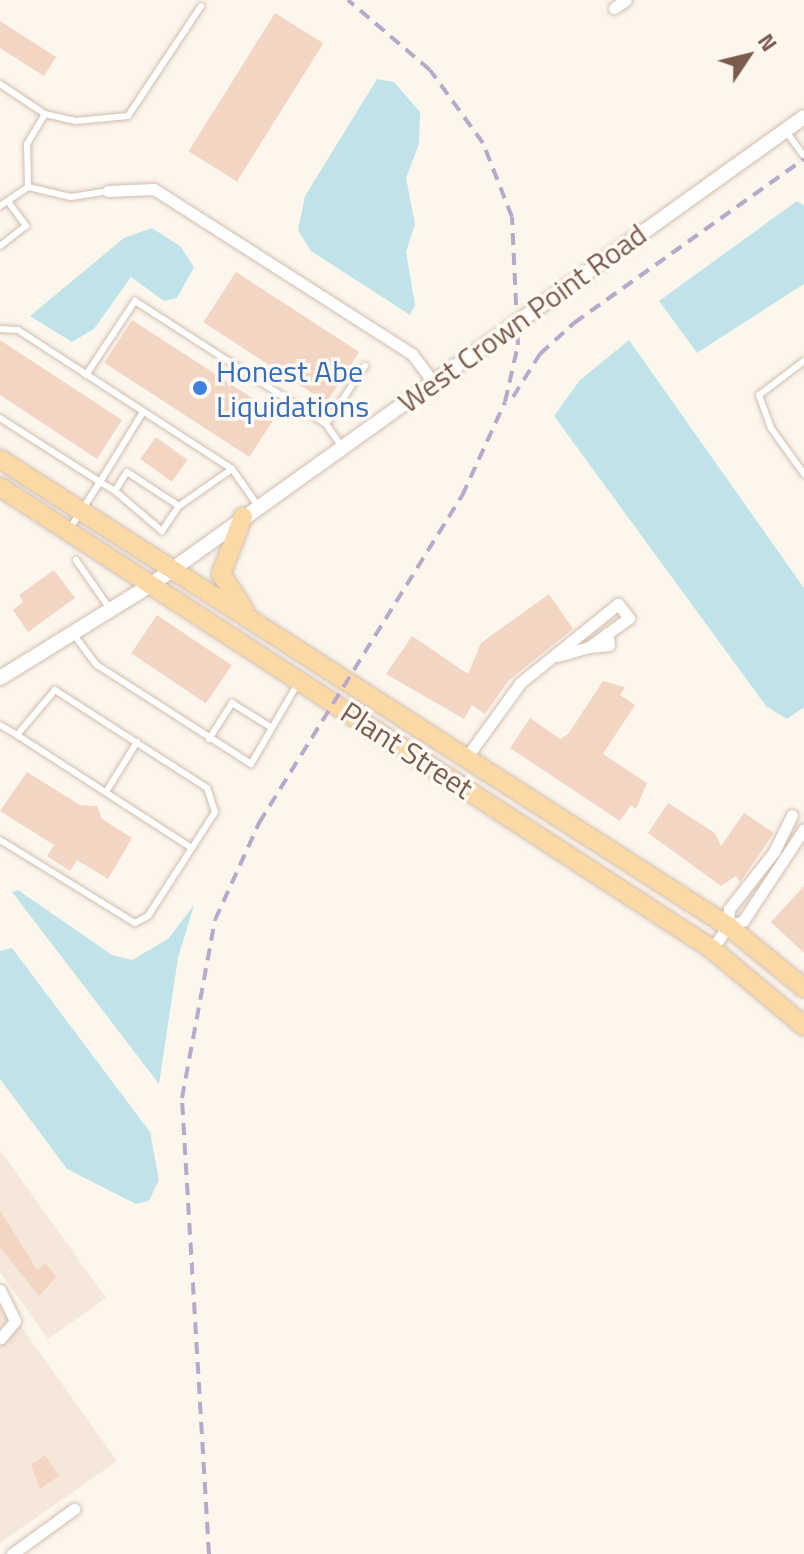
<!DOCTYPE html>
<html>
<head>
<meta charset="utf-8">
<style>
	body { margin:0 }
	#map { position:relative; width:804px; height:1554px; overflow:hidden; background:#fdf6ec; font-family:"Titillium Web",sans-serif }
	div>[style] { position:absolute }
	[style*='--x'] { left:calc(var(--x)*1px); top:calc(var(--y)*1px); width:calc(var(--w)*1px); rotate:calc(var(--a)*1deg) }
	.residential>* { inset:0; background:#f5e8da }
	.water>* { inset:0; background:#bfe3e8 }
	.building>* { inset:0; background:#f3d5c3; transform-origin:0 0 }
	.roads { filter:drop-shadow(0 0 2px #d1beb0) drop-shadow(0 0 2px #d1beb0) }
	.service>* { height:6px; margin:-3px; padding:0 3px; transform-origin:3px; border-radius:3px; background:#fff }
	.minor>* { height:11px; margin:-5.5px; padding:0 5.5px; transform-origin:5.5px; border-radius:5.5px; background:#fff }
	.tertiary>* { height:14px; margin:-7px; padding:0 7px; transform-origin:7px; border-radius:7px; background:#fff }
	.primary>* { height:18px; margin:-9px; padding:0 9px; transform-origin:9px; border-radius:9px; background:#fbd9a5 }
	.rail>* { height:4px; margin-top:-2px; transform-origin:0; background:repeating-linear-gradient(90deg,#b9a8c9 0 12px,transparent 0 20px) }
	.dots>* { width:22px; height:22px; translate:-50% -50%; box-sizing:border-box; border:4px solid #fffaf3; border-radius:50% }
	span { translate:-50% -50%; white-space:nowrap; text-align:center; line-height:1.15; -webkit-text-stroke:7px #fffaf3; paint-order:stroke }
	.street-label { font-size:30px; color:#7a5c4d }
	.shop-label { font-size:30px; color:#366cbe }
	.left { translate:0 -50%; text-align:left }
	.north { position:absolute; left:708px; top:16px; width:80px; height:80px; -webkit-text-stroke:6px #fffaf3; paint-order:stroke; rotate:55deg; font-size:22px; font-weight:700; line-height:32px; text-align:center; color:#7a5c4d }
	.north::after { content:''; display:block; margin:auto; width:28px; height:36px; background:#7a5c4d; clip-path:polygon(50% 0,100% 100%,50% 72%,0 100%) }
</style>
</head>
<body>
<div id="map">
	<div class="residential">
		<div style="clip-path:polygon(0 1150px,106px 1298px,48px 1339px,0 1272px)"></div>
		<div style="clip-path:polygon(0 1297px,117px 1461px,0 1543px)"></div>
	</div>
	<div class="water">
		<div style="clip-path:polygon(377px 79px,394px 82px,420px 112px,419px 144px,406px 178px,415px 224px,406px 252px,415px 305px,410px 315px,311px 251px,298px 230px,305px 196px)"></div>
		<div style="clip-path:polygon(797px 201px,804px 206px,804px 284px,697px 353px,659px 301px)"></div>
		<div style="clip-path:polygon(152px 228px,180px 246px,194px 267px,177px 298px,164px 301px,131px 277px,94px 329px,72px 342px,30px 316px,124px 238px)"></div>
		<div style="clip-path:polygon(629px 340px,804px 588px,804px 707px,787px 719px,766px 706px,554px 416px,580px 380px)"></div>
		<div style="clip-path:polygon(18px 890px,112px 955px,132px 960px,168px 939px,194px 905px,178px 958px,159px 1084px,12px 892px)"></div>
		<div style="clip-path:polygon(12px 948px,150px 1132px,159px 1180px,149px 1201px,136px 1204px,67px 1169px,0 1079px,0 951px)"></div>
	</div>
	<div class="building">
		<div style="left:275px;top:13px;width:57px;height:163px;rotate:32deg"></div>
		<div style="clip-path:polygon(0 21px,56px 57px,44px 76px,0 48px)"></div>
		<div style="left:236px;top:272px;width:147px;height:60px;rotate:33deg"></div>
		<div style="left:132px;top:320px;width:173px;height:51px;rotate:33deg"></div>
		<div style="clip-path:polygon(0 340px,122px 420px,97px 459px,0 395px)"></div>
		<div style="left:156px;top:437px;width:39px;height:27px;rotate:36deg"></div>
		<div style="clip-path:polygon(54px 570px,75px 598px,28px 632px,13px 610px,23px 602px,19px 595px)"></div>
		<div style="clip-path:polygon(549px 594px,573px 629px,509px 680px,485px 714px,472px 705px,464px 719px,386px 674px,412px 636px,468px 674px,481px 643px)"></div>
		<div style="left:157px;top:615px;width:90px;height:46px;rotate:34deg"></div>
		<div style="clip-path:polygon(603px 681px,625px 687px,620px 695px,635px 705px,603px 754px,647px 783px,636px 809px,631px 805px,620px 821px,510px 748px,530px 718px,560px 739px,568px 734px)"></div>
		<div style="clip-path:polygon(27px 772px,80px 805px,97px 806px,102px 819px,132px 838px,108px 879px,77px 860px,70px 871px,47px 856px,54px 845px,0 811px)"></div>
		<div style="clip-path:polygon(668px 803px,715px 833px,721px 846px,744px 813px,774px 833px,740px 882px,736px 876px,721px 886px,648px 833px)"></div>
		<div style="clip-path:polygon(804px 886px,804px 953px,771px 922px)"></div>
		<div style="clip-path:polygon(0 1210px,37px 1270px,46px 1263px,56px 1277px,39px 1296px,0 1247px)"></div>
		<div style="clip-path:polygon(45px 1455px,59px 1476px,40px 1489px,31px 1465px)"></div>
	</div>
	<div class="roads">
		<div class="service">
			<div style="--x:0;--y:84;--w:54;--a:33.7"></div>
			<div style="--x:785;--y:130;--w:32;--a:54"></div>
			<div style="--x:28;--y:187;--w:43;--a:-91.3"></div>
			<div style="--x:27;--y:144;--w:35;--a:-59"></div>
			<div style="--x:45;--y:114;--w:32;--a:13"></div>
			<div style="--x:76;--y:121;--w:52;--a:-5.5"></div>
			<div style="--x:128;--y:116;--w:132;--a:-56.4"></div>
			<div style="--x:0;--y:206;--w:34;--a:-34"></div>
			<div style="--x:28;--y:187;--w:44;--a:13.1"></div>
			<div style="--x:71;--y:197;--w:37;--a:-9"></div>
			<div style="--x:0;--y:246;--w:33;--a:-38"></div>
			<div style="--x:26;--y:226;--w:31;--a:-126"></div>
			<div style="--x:0;--y:329;--w:18;--a:3"></div>
			<div style="--x:18;--y:330;--w:255;--a:33"></div>
			<div style="--x:232;--y:469;--w:45;--a:54.9"></div>
			<div style="--x:804;--y:361;--w:56;--a:142.9"></div>
			<div style="--x:759;--y:395;--w:35;--a:70"></div>
			<div style="--x:771;--y:428;--w:57;--a:54.3"></div>
			<div style="--x:86;--y:375;--w:89;--a:-56.5"></div>
			<div style="--x:135;--y:301;--w:227;--a:32.8"></div>
			<div style="--x:326;--y:424;--w:28;--a:55"></div>
			<div style="--x:143;--y:412;--w:82;--a:121.6"></div>
			<div style="--x:100;--y:482;--w:17;--a:31"></div>
			<div style="--x:115;--y:491;--w:22;--a:-58"></div>
			<div style="--x:127;--y:472;--w:62;--a:33.2"></div>
			<div style="--x:179;--y:506;--w:65;--a:-34.9"></div>
			<div style="--x:0;--y:418;--w:119;--a:32.6"></div>
			<div style="--x:100;--y:482;--w:55;--a:123.1"></div>
			<div style="--x:326;--y:424;--w:70;--a:-56.1"></div>
			<div style="--x:115;--y:491;--w:62;--a:40.4"></div>
			<div style="--x:162;--y:531;--w:30;--a:-56"></div>
			<div style="--x:76;--y:560;--w:60;--a:55.2"></div>
			<div style="--x:74;--y:635;--w:38;--a:53"></div>
			<div style="--x:97;--y:665;--w:183;--a:32.7"></div>
			<div style="--x:251;--y:764;--w:91;--a:-59.8"></div>
			<div style="--x:0;--y:725;--w:20;--a:30"></div>
			<div style="--x:209;--y:739;--w:43;--a:-57.4"></div>
			<div style="--x:232;--y:703;--w:47;--a:32"></div>
			<div style="--x:106;--y:792;--w:59;--a:-58.2"></div>
			<div style="--x:0;--y:840;--w:158;--a:31.6"></div>
			<div style="--x:135;--y:923;--w:15;--a:-28"></div>
			<div style="--x:148;--y:916;--w:81;--a:-57.1"></div>
			<div style="--x:192;--y:848;--w:43;--a:-57.4"></div>
			<div style="--x:215;--y:812;--w:25;--a:-108"></div>
			<div style="--x:207;--y:788;--w:181;--a:-147.2"></div>
			<div style="--x:55;--y:690;--w:59;--a:130.2"></div>
			<div style="--x:17;--y:735;--w:208;--a:32.9"></div>
		</div>
		<div class="minor">
			<div style="--x:614;--y:8;--w:14;--a:-34"></div>
			<div style="--x:108;--y:191;--w:46;--a:-2.5"></div>
			<div style="--x:154;--y:189;--w:306;--a:32.6"></div>
			<div style="--x:412;--y:354;--w:35;--a:53"></div>
			<div style="--x:589;--y:647;--w:20;--a:-6"></div>
			<div style="--x:609;--y:645;--w:12;--a:-99"></div>
			<div style="--x:466;--y:758;--w:92;--a:-54.2"></div>
			<div style="--x:520;--y:683;--w:126;--a:-38.9"></div>
			<div style="--x:618;--y:604;--w:18;--a:52"></div>
			<div style="--x:629;--y:618;--w:49;--a:144.1"></div>
			<div style="--x:589;--y:647;--w:32;--a:164"></div>
			<div style="--x:728;--y:926;--w:16;--a:-18"></div>
			<div style="--x:743;--y:921;--w:110;--a:-56.5"></div>
			<div style="--x:712;--y:949;--w:28;--a:-55"></div>
			<div style="--x:728;--y:926;--w:17;--a:-87"></div>
			<div style="--x:729;--y:909;--w:73;--a:-51.7"></div>
			<div style="--x:774;--y:852;--w:41;--a:-64.1"></div>
			<div style="--x:0;--y:1290;--w:34;--a:64"></div>
			<div style="--x:15;--y:1321;--w:23;--a:130"></div>
			<div style="--x:12;--y:1554;--w:77;--a:-36"></div>
		</div>
		<div class="tertiary">
			<div style="--x:0;--y:678;--w:179;--a:-31.7"></div>
			<div style="--x:152;--y:584;--w:802;--a:-35.61"></div>
		</div>
		<div class="primary">
			<div style="--x:0;--y:459;--w:865;--a:32.68"></div>
			<div style="--x:728;--y:926;--w:98;--a:39.2"></div>
			<div style="--x:0;--y:487;--w:849;--a:32.98"></div>
			<div style="--x:712;--y:949;--w:120;--a:39.9"></div>
			<div style="--x:243;--y:517;--w:61;--a:111.1"></div>
			<div style="--x:221;--y:574;--w:42;--a:56.7"></div>
		</div>
	</div>
	<div class="rail">
		<div style="--x:513;--y:397;--w:51;--a:-57.9"></div>
		<div style="--x:540;--y:354;--w:46;--a:-42.4"></div>
		<div style="--x:574;--y:323;--w:282;--a:-35.5"></div>
		<div style="--x:209;--y:1554;--w:457;--a:-93.4"></div>
		<div style="--x:182;--y:1098;--w:181;--a:-79.5"></div>
		<div style="--x:215;--y:920;--w:107;--a:-65.6"></div>
		<div style="--x:259;--y:823;--w:385;--a:-58.2"></div>
		<div style="--x:462;--y:496;--w:103;--a:-65.4"></div>
		<div style="--x:505;--y:402;--w:58;--a:-77.2"></div>
		<div style="--x:518;--y:345;--w:128;--a:-92.7"></div>
		<div style="--x:512;--y:217;--w:79;--a:-111.4"></div>
		<div style="--x:483;--y:143;--w:90;--a:-126"></div>
		<div style="--x:430;--y:70;--w:108;--a:-139.5"></div>
	</div>
	<div class="dots">
		<div style="left:200px;top:388px;background:#3f7fe0"></div>
	</div>
	<div class="street-label">
		<span style="left:522px;top:318px;rotate:-36deg">West Crown Point Road</span>
		<span style="left:407px;top:750px;rotate:33deg">Plant Street</span>
	</div>
	<div class="shop-label">
		<span class="left" style="left:216px;top:388px">Honest Abe<br>Liquidations</span>
	</div>
	<div class="north">N</div>
</div>
</body>
</html>
